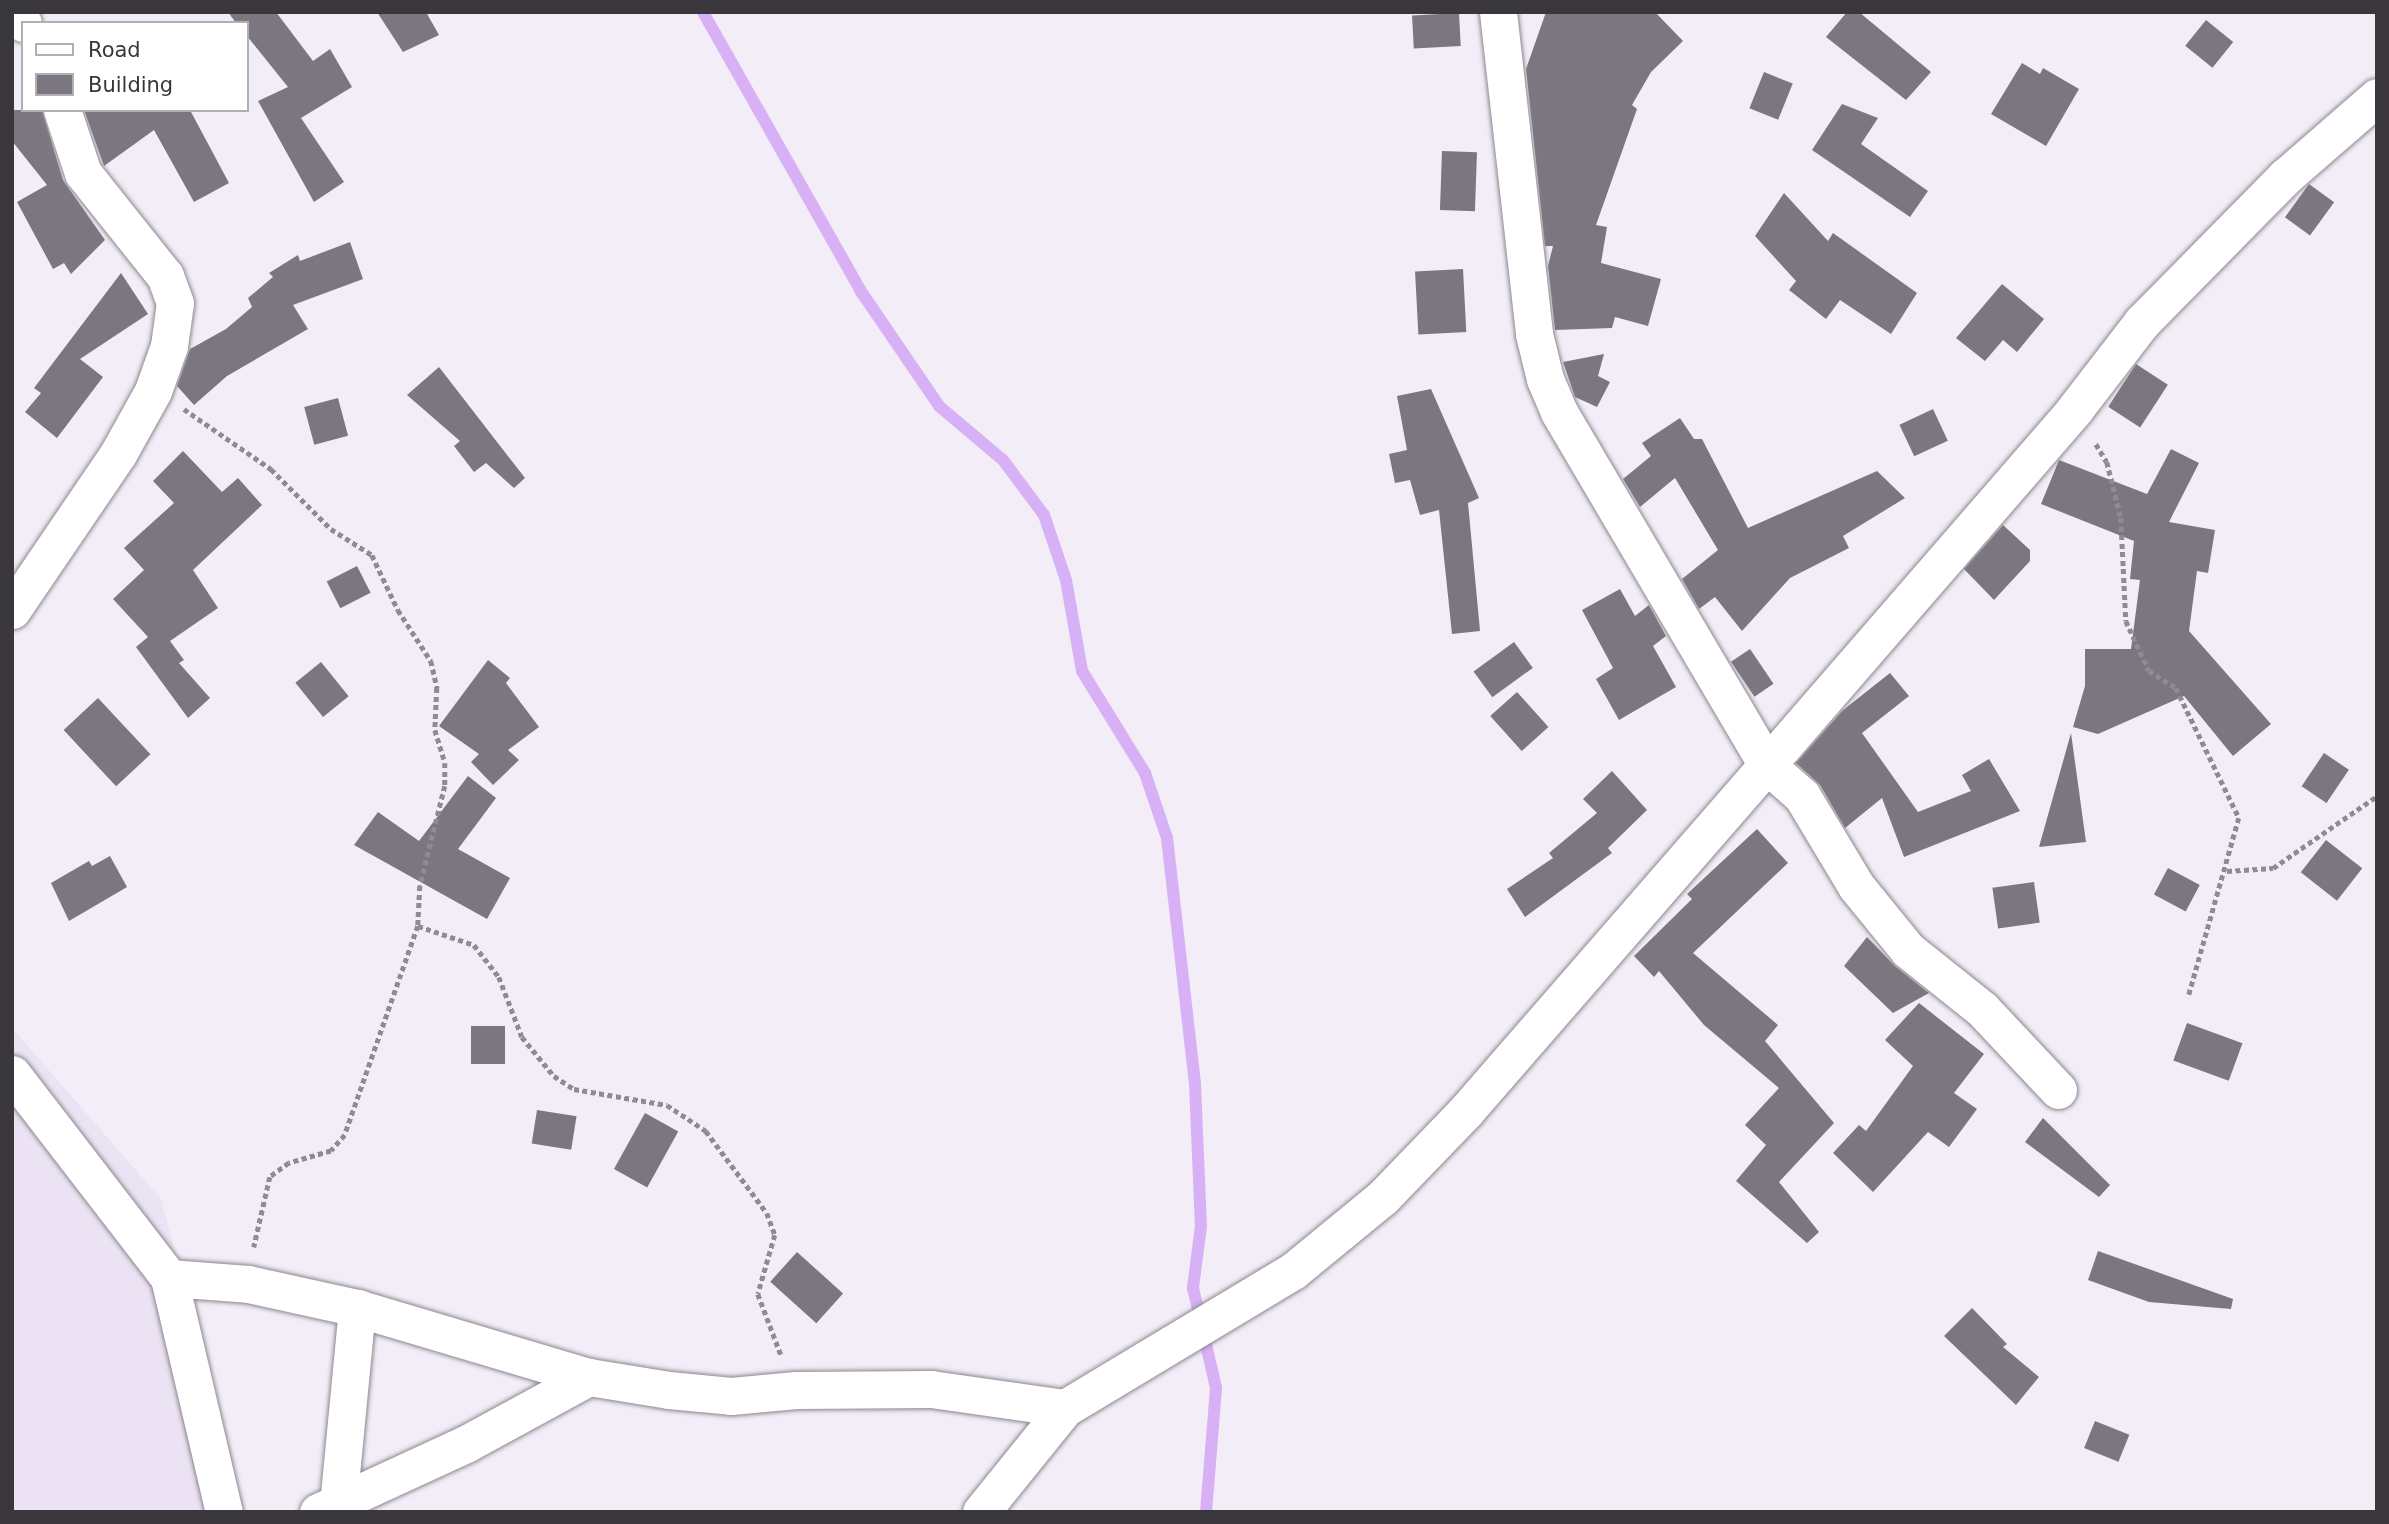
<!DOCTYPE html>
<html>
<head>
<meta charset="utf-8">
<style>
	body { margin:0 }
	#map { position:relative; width:2389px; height:1524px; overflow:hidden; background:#f3edf7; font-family:"DejaVu Sans",sans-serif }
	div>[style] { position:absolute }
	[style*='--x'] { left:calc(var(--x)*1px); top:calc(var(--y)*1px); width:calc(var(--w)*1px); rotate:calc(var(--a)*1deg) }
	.built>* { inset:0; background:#ebe2f3 }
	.stream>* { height:12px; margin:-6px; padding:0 6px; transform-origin:6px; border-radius:6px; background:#d8b0f5 }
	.building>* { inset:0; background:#7b767f; transform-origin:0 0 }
	.path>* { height:4.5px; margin-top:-2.25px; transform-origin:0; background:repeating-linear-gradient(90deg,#8f8b92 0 5px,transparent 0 8.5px) }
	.roads { filter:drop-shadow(0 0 2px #8c8790) drop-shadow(0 0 2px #8c8790) }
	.minor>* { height:37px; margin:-18.5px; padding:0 18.5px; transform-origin:18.5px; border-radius:18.5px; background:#fff }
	span { translate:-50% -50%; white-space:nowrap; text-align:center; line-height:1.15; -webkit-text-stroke:7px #fff; paint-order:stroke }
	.frame { position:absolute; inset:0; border:14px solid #39373b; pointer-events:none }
	.legend { position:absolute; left:21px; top:21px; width:228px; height:91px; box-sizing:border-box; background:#fff; border:2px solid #b0afb1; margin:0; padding:9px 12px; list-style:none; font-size:21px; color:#39373b }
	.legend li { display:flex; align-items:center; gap:14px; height:35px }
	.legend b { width:35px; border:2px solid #b0afb1 }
</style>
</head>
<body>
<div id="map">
	<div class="built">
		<div style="clip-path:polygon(12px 1028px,161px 1199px,244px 1512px,12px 1512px)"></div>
	</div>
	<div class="stream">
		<div style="--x:703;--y:12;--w:319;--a:60.5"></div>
		<div style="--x:860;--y:290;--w:140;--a:55.7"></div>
		<div style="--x:939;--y:406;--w:84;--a:40.2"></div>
		<div style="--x:1003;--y:460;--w:69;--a:53.3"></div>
		<div style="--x:1044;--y:515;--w:69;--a:71.3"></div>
		<div style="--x:1066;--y:580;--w:92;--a:80"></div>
		<div style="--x:1082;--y:671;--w:120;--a:58.3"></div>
		<div style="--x:1145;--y:773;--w:69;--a:71.3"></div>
		<div style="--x:1167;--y:838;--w:248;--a:83.5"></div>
		<div style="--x:1195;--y:1084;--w:142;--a:87.6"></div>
		<div style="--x:1201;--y:1226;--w:63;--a:97.4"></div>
		<div style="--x:1193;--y:1288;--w:103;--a:77"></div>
		<div style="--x:1216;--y:1388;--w:124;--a:94.6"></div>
	</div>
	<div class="building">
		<div style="clip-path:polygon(228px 12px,276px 12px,313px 61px,330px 49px,352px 87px,301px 118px,344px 182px,314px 202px,258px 101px,288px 87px,247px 36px,247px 23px,236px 23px)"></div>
		<div style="clip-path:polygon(377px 12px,426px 12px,439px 35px,403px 52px)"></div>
		<div style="clip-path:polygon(1546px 12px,1655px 12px,1683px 41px,1651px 72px,1632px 105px,1637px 109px,1596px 225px,1607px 227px,1601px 263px,1661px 279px,1648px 326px,1615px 317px,1612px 328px,1555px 330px,1548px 266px,1553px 246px,1545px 246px,1526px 69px)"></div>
		<div style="clip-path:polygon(1847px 12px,1859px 12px,1931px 72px,1906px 100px,1826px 37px)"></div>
		<div style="left:1459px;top:13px;width:33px;height:47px;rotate:87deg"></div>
		<div style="left:2206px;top:20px;width:35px;height:33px;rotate:39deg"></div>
		<div style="clip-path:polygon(2022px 63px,2040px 74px,2043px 68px,2079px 89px,2046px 146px,1991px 114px)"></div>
		<div style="left:1764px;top:72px;width:31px;height:39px;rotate:22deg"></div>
		<div style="clip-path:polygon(1842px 104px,1878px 118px,1861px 144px,1928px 191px,1910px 217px,1812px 150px)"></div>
		<div style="clip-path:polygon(12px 110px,42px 110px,63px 180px,105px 240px,71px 274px,64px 263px,53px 269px,17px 202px,47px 185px,12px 141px)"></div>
		<div style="clip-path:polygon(84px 110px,190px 110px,229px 183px,194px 202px,154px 130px,104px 166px)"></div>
		<div style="left:1442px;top:151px;width:35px;height:59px;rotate:2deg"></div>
		<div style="left:2309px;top:184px;width:31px;height:41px;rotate:36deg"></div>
		<div style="clip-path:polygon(1784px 193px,1828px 241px,1833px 233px,1917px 293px,1891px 334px,1840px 300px,1826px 319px,1789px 290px,1796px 281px,1755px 236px)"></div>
		<div style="clip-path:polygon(350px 242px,363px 279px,293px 305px,308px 329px,227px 376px,194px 405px,177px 386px,190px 349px,226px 329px,252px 307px,248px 298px,273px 277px,269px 273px,298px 255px,300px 261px)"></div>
		<div style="left:1463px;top:269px;width:63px;height:48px;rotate:87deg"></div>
		<div style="clip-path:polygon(121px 273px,148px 314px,80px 359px,103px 377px,57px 438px,25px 412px,41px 393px,34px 388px)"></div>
		<div style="clip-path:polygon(2002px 284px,2044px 319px,2017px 352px,2003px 340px,1985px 361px,1956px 338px)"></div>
		<div style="clip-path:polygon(1604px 354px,1598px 376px,1610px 382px,1597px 407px,1575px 397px,1563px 362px)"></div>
		<div style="left:2136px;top:364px;width:38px;height:51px;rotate:33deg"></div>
		<div style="clip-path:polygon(439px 367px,525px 478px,514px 488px,486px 463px,474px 472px,454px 446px,460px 441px,407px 395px)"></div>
		<div style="clip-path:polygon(1431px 389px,1479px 498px,1468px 503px,1480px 631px,1452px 634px,1439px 510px,1420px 515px,1410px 480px,1395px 483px,1389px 454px,1407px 450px,1397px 396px)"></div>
		<div style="left:338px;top:398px;width:39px;height:35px;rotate:75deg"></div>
		<div style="left:1933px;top:409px;width:35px;height:37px;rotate:65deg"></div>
		<div style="clip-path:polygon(1680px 418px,1694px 439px,1702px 439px,1748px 528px,1877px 471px,1905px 498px,1843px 536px,1849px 548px,1790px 578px,1742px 631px,1715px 597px,1699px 609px,1682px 579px,1718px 550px,1675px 478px,1640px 507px,1623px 479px,1651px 456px,1642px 443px)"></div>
		<div style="clip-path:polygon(2171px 449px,2199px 463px,2169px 522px,2215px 530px,2208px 573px,2197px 571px,2189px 631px,2271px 724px,2233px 756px,2184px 696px,2098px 734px,2073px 727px,2085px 686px,2085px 649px,2131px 649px,2140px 580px,2130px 579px,2134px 541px,2041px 504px,2059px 460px,2147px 494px)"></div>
		<div style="clip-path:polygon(183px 451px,222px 492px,238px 478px,262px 505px,193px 570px,218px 608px,170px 641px,184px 660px,179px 663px,210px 698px,188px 718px,136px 647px,148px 637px,113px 599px,144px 570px,124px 548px,174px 503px,153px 481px)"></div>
		<div style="clip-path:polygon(2003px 525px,2030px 550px,2030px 561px,1994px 600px,1964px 569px)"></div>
		<div style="left:357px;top:566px;width:30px;height:34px;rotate:63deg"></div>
		<div style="clip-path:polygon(1620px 589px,1635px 616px,1649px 605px,1666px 636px,1653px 646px,1676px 687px,1619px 720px,1596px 679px,1613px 668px,1582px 610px)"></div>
		<div style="left:1514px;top:642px;width:32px;height:50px;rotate:54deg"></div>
		<div style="left:1750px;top:649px;width:42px;height:23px;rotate:56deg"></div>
		<div style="clip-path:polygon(488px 660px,510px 678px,506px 683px,539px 727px,508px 750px,519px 760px,493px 785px,471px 762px,479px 754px,439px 726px)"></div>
		<div style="left:321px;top:662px;width:44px;height:33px;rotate:51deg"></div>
		<div style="clip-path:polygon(1890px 673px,1909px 696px,1862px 733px,1918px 812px,1971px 791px,1962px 775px,1989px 759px,2020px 811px,1904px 857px,1882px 798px,1845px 828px,1820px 785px,1796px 763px,1842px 711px)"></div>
		<div style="left:1517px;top:692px;width:47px;height:36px;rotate:48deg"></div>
		<div style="left:98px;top:698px;width:77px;height:47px;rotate:47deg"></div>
		<div style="clip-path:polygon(2071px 733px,2086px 842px,2039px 847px)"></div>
		<div style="left:2324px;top:753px;width:30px;height:40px;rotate:34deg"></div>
		<div style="clip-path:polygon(1612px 771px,1647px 810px,1608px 848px,1612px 853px,1525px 917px,1507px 889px,1553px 858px,1549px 853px,1597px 813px,1583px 799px)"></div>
		<div style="clip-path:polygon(468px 776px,496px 798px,458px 849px,510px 878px,487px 919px,354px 845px,378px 812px,419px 841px)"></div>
		<div style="clip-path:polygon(1757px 829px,1788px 863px,1693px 953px,1778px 1025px,1765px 1041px,1834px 1123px,1779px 1182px,1819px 1232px,1807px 1243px,1736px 1181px,1766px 1145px,1745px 1125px,1779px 1088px,1704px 1025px,1659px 971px,1654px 977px,1634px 956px,1692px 899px,1687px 894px)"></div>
		<div style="left:2326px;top:840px;width:46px;height:41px;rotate:38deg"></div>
		<div style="clip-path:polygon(110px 856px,127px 887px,69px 921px,51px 883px,89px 861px,92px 866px)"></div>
		<div style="left:2168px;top:868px;width:36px;height:30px;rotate:28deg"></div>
		<div style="left:2034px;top:882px;width:41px;height:42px;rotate:82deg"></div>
		<div style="clip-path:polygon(1867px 937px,1895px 966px,1929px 993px,1893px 1013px,1844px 966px)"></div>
		<div style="clip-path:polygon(1919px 1003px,1984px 1054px,1954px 1093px,1977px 1109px,1949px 1147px,1928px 1132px,1873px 1192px,1833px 1153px,1859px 1125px,1866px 1131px,1913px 1066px,1885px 1040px)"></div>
		<div style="left:2187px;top:1023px;width:59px;height:40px;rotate:20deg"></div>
		<div style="left:471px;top:1026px;width:34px;height:38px"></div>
		<div style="left:537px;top:1110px;width:40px;height:34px;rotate:9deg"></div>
		<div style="left:645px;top:1113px;width:38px;height:64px;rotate:29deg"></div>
		<div style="clip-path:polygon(2043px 1118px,2110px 1185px,2099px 1197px,2025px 1142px)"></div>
		<div style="clip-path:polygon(2098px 1251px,2233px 1299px,2231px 1309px,2149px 1302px,2088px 1280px)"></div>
		<div style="left:797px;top:1252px;width:62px;height:40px;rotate:42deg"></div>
		<div style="clip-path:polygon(1972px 1308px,2007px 1344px,2003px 1347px,2039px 1377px,2016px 1405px,1944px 1336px)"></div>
		<div style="left:2095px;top:1421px;width:37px;height:29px;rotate:22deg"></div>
	</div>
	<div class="path">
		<div style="--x:184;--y:409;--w:106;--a:34.6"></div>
		<div style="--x:271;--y:469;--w:85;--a:45"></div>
		<div style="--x:331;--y:529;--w:49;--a:32.4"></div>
		<div style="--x:372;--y:555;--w:61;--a:64.7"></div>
		<div style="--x:398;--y:610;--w:61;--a:57.1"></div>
		<div style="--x:431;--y:661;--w:28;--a:77"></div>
		<div style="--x:437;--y:688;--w:42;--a:92.7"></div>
		<div style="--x:435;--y:730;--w:34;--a:73"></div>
		<div style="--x:445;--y:763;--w:23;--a:90"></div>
		<div style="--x:445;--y:786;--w:103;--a:104"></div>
		<div style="--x:420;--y:886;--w:40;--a:92.9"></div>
		<div style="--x:418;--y:926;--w:221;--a:109.3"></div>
		<div style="--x:345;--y:1135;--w:21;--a:131"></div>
		<div style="--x:331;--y:1151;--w:44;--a:164.1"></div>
		<div style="--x:289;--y:1163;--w:24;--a:144"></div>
		<div style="--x:270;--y:1177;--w:72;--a:102.9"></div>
		<div style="--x:2096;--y:444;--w:21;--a:59"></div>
		<div style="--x:2107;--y:462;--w:58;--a:76"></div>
		<div style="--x:2121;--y:518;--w:103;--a:87.2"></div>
		<div style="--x:2126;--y:621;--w:55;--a:65.3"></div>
		<div style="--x:2149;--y:671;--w:32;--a:32"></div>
		<div style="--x:2176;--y:688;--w:144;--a:64.1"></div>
		<div style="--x:2239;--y:818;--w:187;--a:105.8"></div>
		<div style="--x:2227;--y:871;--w:46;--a:-3.7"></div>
		<div style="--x:2273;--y:868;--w:126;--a:-34.7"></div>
		<div style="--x:418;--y:926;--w:59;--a:18.7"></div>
		<div style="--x:474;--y:945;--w:41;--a:52"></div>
		<div style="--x:499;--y:977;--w:64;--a:69"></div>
		<div style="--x:522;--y:1037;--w:50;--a:50.6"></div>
		<div style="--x:554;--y:1076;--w:24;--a:33"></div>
		<div style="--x:574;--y:1089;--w:94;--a:9.8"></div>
		<div style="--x:667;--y:1105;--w:47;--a:33.7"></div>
		<div style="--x:706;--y:1131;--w:102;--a:53.4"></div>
		<div style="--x:767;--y:1213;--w:23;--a:70"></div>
		<div style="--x:775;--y:1235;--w:61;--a:106.1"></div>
		<div style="--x:758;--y:1294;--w:65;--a:69.3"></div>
	</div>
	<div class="roads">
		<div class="minor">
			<div style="--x:16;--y:12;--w:13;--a:58"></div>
			<div style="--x:1498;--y:12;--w:324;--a:83.6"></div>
			<div style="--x:1534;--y:334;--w:46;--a:76.3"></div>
			<div style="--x:1545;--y:379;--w:36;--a:67"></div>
			<div style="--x:1559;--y:412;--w:410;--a:59.5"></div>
			<div style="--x:1767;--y:765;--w:47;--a:41.5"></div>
			<div style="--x:1802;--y:796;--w:105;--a:59"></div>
			<div style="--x:1856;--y:886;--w:82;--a:50.9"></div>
			<div style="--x:1908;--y:950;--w:95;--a:38.6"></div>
			<div style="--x:1982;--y:1009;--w:111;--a:46.8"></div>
			<div style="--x:12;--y:610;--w:189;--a:-55.8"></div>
			<div style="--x:118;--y:454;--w:72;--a:-60.9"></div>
			<div style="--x:153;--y:391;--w:48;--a:-70.4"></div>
			<div style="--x:169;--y:346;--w:43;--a:-82.1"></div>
			<div style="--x:175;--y:303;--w:29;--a:-110"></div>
			<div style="--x:165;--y:276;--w:132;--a:-128.5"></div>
			<div style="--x:83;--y:173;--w:66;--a:-108.4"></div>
			<div style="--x:12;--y:1074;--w:257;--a:52.4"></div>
			<div style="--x:169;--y:1278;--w:240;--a:76.8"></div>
			<div style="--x:169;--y:1278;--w:79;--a:4.3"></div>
			<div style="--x:248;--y:1284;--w:112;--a:12.4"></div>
			<div style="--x:357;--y:1308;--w:242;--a:16.6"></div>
			<div style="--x:589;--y:1377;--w:81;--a:9.2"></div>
			<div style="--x:669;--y:1390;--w:62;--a:5.5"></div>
			<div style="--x:731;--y:1396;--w:65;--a:-5.3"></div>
			<div style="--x:796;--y:1390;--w:135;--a:-0.4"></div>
			<div style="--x:931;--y:1389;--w:135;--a:8.1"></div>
			<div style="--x:338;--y:1505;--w:198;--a:-84.5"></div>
			<div style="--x:318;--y:1512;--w:163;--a:-24.7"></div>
			<div style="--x:466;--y:1444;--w:140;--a:-28.6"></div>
			<div style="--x:981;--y:1512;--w:134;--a:-51.1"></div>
			<div style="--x:1065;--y:1408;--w:266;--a:-31"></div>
			<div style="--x:1293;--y:1271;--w:117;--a:-39.4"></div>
			<div style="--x:1383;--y:1197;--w:120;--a:-46"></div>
			<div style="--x:1466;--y:1111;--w:459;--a:-49"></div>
			<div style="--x:1767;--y:765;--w:471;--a:-49.1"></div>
			<div style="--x:2075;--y:409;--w:110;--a:-52.4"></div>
			<div style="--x:2142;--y:322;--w:204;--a:-45.4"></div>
			<div style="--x:2285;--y:177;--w:122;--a:-41"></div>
		</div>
	</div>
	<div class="frame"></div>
	<ul class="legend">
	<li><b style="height:9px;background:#fff"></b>Road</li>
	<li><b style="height:19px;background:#7b767f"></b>Building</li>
	</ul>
</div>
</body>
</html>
